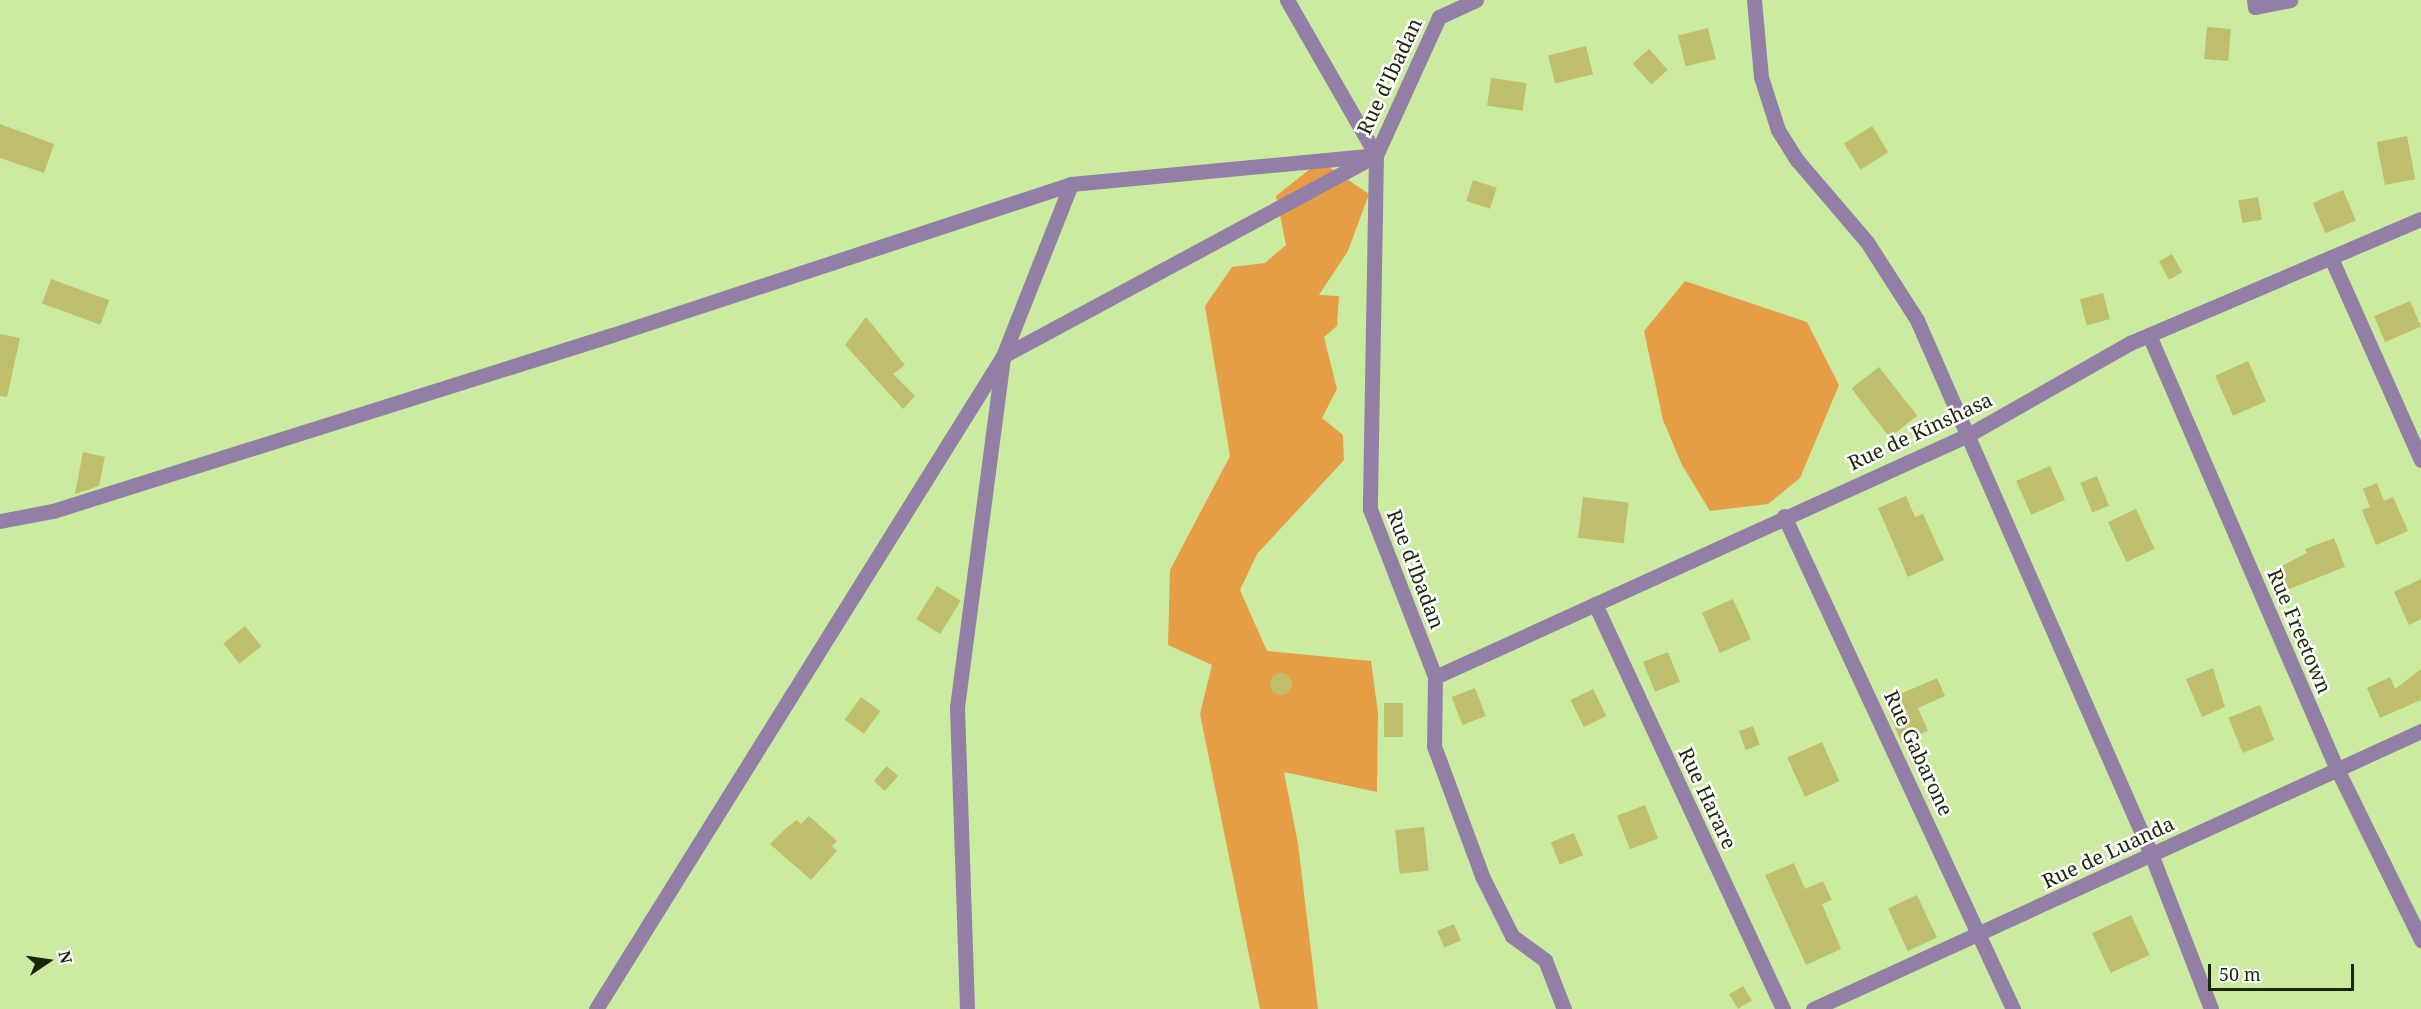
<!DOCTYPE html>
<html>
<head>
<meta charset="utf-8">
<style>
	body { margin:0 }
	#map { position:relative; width:2421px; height:1009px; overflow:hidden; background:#cbeca0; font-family:"Noto Serif",serif }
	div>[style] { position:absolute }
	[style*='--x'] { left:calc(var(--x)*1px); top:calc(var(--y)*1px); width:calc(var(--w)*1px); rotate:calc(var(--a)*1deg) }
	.green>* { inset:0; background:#e59d46 }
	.building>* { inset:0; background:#bfbe6c; transform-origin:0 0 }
	.round { border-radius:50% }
	.minor>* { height:15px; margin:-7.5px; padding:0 7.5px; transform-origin:7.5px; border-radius:7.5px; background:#937fa5 }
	span { translate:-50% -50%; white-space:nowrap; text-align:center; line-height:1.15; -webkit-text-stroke:5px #fff; paint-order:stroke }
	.street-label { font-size:20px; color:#1b2608 }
	.north { position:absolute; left:18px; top:931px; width:60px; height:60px; -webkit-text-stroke:4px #fff; paint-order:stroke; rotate:77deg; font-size:16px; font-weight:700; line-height:24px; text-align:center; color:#1b2608 }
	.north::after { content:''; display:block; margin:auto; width:21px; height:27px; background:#1b2608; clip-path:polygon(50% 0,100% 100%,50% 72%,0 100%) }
	.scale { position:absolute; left:2208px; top:964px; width:146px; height:27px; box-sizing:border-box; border:3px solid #1b2608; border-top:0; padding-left:8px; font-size:18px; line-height:21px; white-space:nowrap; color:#1b2608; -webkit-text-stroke:4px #fff; paint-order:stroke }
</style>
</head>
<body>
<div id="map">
	<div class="green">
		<div style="clip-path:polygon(1320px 161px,1369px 194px,1348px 251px,1319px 295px,1339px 296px,1337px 326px,1324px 337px,1337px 389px,1322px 418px,1343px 435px,1344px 460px,1257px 554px,1240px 590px,1267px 651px,1371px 661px,1378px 713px,1377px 792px,1284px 772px,1298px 844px,1318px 1009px,1260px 1009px,1200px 714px,1212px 665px,1168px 645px,1170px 570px,1230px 456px,1205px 306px,1232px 267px,1265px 263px,1286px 245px,1276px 196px)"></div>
		<div style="clip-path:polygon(1685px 281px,1807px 322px,1839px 385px,1800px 478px,1768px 504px,1710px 511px,1682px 465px,1663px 420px,1644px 331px)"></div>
	</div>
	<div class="building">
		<div style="left:2207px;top:27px;width:24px;height:32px;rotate:5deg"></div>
		<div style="left:1708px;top:28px;width:32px;height:31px;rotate:76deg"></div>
		<div style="left:1586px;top:46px;width:29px;height:39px;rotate:76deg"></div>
		<div style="left:1649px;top:49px;width:28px;height:22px;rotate:48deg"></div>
		<div style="left:1491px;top:78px;width:36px;height:28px;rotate:8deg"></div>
		<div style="clip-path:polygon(0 124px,54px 144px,44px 173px,0 158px)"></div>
		<div style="left:1872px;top:126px;width:31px;height:33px;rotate:58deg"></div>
		<div style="left:2407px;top:136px;width:44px;height:31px;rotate:79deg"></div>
		<div style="left:1473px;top:180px;width:25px;height:22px;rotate:18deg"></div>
		<div style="left:2343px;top:190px;width:33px;height:33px;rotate:67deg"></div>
		<div style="left:2258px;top:197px;width:23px;height:20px;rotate:80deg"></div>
		<div style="left:2172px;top:254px;width:21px;height:15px;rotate:61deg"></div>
		<div style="left:51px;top:279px;width:62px;height:26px;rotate:20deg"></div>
		<div style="left:2103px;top:293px;width:27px;height:24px;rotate:75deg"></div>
		<div style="left:2410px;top:301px;width:28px;height:39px;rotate:67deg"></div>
		<div style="clip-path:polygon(866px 317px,905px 365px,893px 374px,915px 396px,903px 409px,845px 345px)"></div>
		<div style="clip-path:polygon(0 334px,20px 338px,7px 397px,0 396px)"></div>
		<div style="left:2248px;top:361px;width:44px;height:36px;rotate:66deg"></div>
		<div style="left:1879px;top:367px;width:62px;height:35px;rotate:52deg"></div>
		<div style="clip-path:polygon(83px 452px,105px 457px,99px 486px,75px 494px)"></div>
		<div style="left:2050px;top:466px;width:37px;height:37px;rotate:66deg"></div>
		<div style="left:2097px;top:476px;width:32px;height:18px;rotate:68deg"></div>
		<div style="clip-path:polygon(2377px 483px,2384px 501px,2393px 497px,2408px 531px,2376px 545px,2362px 510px,2370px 507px,2363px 489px)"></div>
		<div style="clip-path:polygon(1906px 496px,1915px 517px,1923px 514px,1944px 560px,1908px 577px,1878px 508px)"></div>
		<div style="left:1583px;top:497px;width:46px;height:41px;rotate:7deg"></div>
		<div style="left:2136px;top:509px;width:44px;height:31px;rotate:65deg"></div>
		<div style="clip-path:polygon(2334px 538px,2345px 567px,2289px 589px,2278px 568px,2307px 553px,2305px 549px)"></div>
		<div style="clip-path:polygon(2421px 579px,2421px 619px,2409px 625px,2394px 592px)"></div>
		<div style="left:937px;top:586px;width:28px;height:39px;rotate:32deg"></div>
		<div style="left:1733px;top:599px;width:44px;height:34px;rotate:66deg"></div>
		<div style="left:245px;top:626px;width:26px;height:28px;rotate:51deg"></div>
		<div style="left:1668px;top:652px;width:32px;height:27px;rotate:68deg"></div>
		<div style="clip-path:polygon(2213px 668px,2225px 707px,2202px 717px,2186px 679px)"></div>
		<div style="clip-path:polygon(2421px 669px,2421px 700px,2380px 718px,2367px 688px,2390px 677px,2395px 689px)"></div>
		<div class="round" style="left:1270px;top:673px;width:22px;height:22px"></div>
		<div style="clip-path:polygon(1937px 678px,1945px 696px,1918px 708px,1928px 731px,1901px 742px,1884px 701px)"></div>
		<div style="left:1475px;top:688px;width:30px;height:25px;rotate:69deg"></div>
		<div style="left:1593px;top:689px;width:30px;height:25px;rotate:64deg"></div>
		<div style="left:861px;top:697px;width:24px;height:28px;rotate:36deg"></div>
		<div style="left:1384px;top:703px;width:19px;height:34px"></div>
		<div style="left:2260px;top:705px;width:38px;height:34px;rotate:68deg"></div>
		<div style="left:1753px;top:726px;width:20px;height:15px;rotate:70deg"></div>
		<div style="left:1822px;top:742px;width:43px;height:38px;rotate:66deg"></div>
		<div style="left:887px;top:766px;width:15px;height:20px;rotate:42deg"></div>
		<div style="left:1645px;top:805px;width:36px;height:30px;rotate:69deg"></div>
		<div style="clip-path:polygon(809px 816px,837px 841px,832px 846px,837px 851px,811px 880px,770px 844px,785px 829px,797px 820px,801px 824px)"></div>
		<div style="left:1424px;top:827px;width:44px;height:29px;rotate:84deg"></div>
		<div style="left:1574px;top:833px;width:24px;height:25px;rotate:68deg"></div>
		<div style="clip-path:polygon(1794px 863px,1805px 889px,1823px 881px,1832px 900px,1822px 904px,1841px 949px,1806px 965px,1765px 875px)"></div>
		<div style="left:1917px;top:895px;width:47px;height:32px;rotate:65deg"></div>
		<div style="left:2131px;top:915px;width:44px;height:43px;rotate:65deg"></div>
		<div style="left:1454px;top:924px;width:18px;height:18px;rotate:68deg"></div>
		<div style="left:1743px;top:986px;width:17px;height:16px;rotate:59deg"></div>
	</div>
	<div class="minor">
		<div style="--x:1287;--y:0;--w:179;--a:60.1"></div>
		<div style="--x:1476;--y:0;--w:41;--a:155.3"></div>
		<div style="--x:1439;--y:17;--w:152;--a:114.5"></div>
		<div style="--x:1376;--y:155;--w:354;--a:91"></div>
		<div style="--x:1370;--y:509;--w:180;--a:68.8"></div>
		<div style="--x:1435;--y:677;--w:69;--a:90.8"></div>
		<div style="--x:1434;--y:746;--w:139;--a:69.7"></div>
		<div style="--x:1482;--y:876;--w:67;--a:63.4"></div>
		<div style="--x:1512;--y:936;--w:41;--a:36"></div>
		<div style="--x:1545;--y:960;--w:53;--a:68.8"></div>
		<div style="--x:1754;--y:0;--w:77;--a:84.8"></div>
		<div style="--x:1761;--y:77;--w:56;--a:72.2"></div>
		<div style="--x:1778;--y:130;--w:36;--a:58"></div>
		<div style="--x:1797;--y:160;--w:108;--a:49.5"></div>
		<div style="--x:1867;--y:242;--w:93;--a:57.3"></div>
		<div style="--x:1917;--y:320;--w:583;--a:66.34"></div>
		<div style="--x:2151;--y:854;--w:166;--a:68.8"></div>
		<div style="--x:2254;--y:0;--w:7;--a:82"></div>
		<div style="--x:2255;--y:7;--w:36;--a:-11"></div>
		<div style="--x:2331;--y:258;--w:221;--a:66"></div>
		<div style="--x:2149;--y:335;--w:473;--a:66.6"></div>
		<div style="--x:2337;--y:769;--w:191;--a:63.8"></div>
		<div style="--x:1784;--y:516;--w:544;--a:65.08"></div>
		<div style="--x:0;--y:521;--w:54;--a:-10.7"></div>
		<div style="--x:53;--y:511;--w:586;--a:-17.48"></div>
		<div style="--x:612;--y:335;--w:483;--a:-18.2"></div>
		<div style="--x:1071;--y:184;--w:306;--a:-5.4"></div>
		<div style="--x:1595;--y:604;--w:447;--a:65.1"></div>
		<div style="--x:1435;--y:677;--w:585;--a:-24.42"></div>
		<div style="--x:1968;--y:435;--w:186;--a:-29.6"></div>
		<div style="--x:2130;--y:343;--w:316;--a:-23.1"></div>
		<div style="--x:596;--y:1009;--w:769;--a:-58.07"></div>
		<div style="--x:1003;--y:356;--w:185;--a:-68.4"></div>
		<div style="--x:967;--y:1009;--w:302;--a:-91.9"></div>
		<div style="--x:957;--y:707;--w:354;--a:-82.5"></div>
		<div style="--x:1003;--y:356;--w:417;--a:-28.3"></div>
		<div style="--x:1813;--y:1009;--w:669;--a:-24.57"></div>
	</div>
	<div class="street-label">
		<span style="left:1389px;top:76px;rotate:-65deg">Rue d'Ibadan</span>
		<span style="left:1920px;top:431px;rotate:-25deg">Rue de Kinshasa</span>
		<span style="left:1416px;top:569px;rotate:69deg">Rue d'Ibadan</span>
		<span style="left:2300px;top:631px;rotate:67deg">Rue Freetown</span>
		<span style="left:1919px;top:753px;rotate:65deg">Rue Gabarone</span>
		<span style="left:1708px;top:798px;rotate:65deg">Rue Harare</span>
		<span style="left:2108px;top:852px;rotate:-25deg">Rue de Luanda</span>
	</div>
	<div class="north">N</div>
	<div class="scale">50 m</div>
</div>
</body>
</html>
